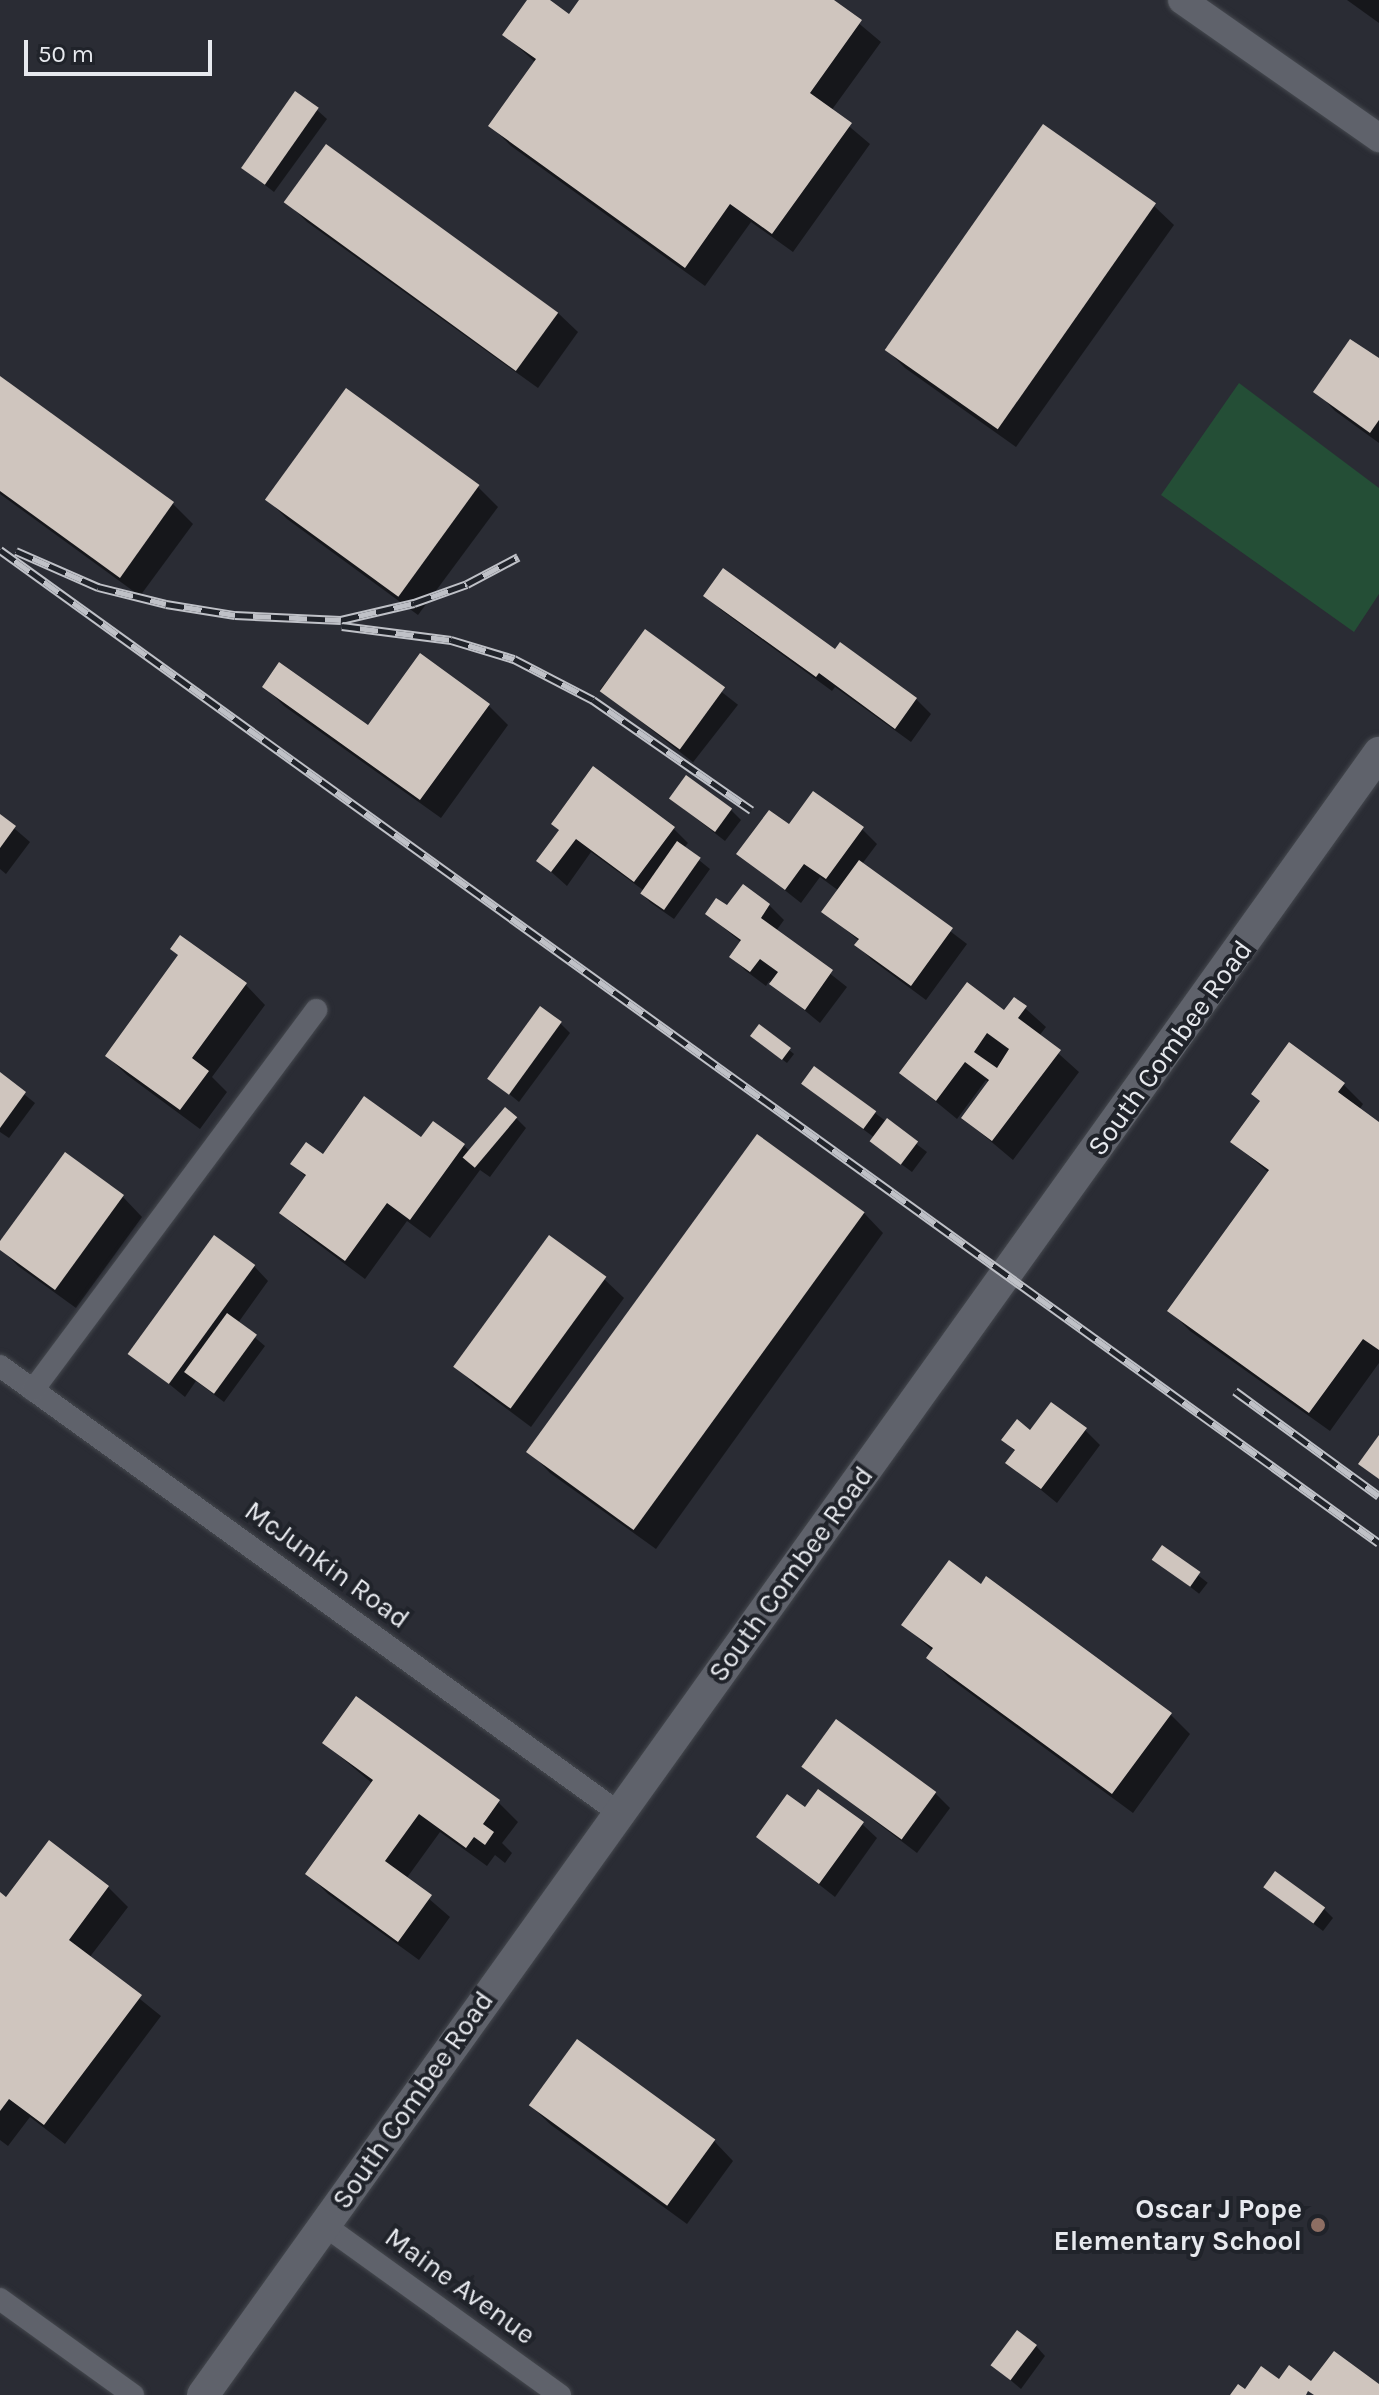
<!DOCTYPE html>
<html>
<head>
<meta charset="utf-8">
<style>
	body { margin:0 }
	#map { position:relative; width:1379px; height:2395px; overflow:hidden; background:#2a2c34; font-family:Karla,sans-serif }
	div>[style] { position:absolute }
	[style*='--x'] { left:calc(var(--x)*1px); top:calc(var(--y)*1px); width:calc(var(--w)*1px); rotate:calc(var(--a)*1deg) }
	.green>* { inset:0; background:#244e36 }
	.shadow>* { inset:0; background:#0007; transform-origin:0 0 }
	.building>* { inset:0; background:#cfc5be; transform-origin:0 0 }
	.roads { filter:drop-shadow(0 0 2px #45484e) drop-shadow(0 0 2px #45484e) }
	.minor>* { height:22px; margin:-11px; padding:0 11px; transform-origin:11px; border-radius:11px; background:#5f626b }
	.tertiary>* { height:28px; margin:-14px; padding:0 14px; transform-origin:14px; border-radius:14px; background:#5f626b }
	.secondary>* { height:32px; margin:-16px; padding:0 16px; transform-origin:16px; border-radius:16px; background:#5f626b }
	.rail>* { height:9px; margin-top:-4.5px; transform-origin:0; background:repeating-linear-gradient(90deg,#20232a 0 18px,#bfc1c7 0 36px); box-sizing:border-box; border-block:2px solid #bfc1c7 }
	.dots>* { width:22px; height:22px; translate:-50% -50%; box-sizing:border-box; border:4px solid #20232a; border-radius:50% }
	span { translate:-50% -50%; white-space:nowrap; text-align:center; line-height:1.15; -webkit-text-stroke:8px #20232a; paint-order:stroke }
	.street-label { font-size:28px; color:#e7e9ee }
	.poi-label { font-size:28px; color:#e7e9ee; font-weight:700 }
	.right { translate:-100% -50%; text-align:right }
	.scale { position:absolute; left:24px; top:40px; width:188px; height:36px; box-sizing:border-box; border:4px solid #e7e9ee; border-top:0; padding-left:10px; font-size:24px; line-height:28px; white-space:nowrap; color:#e7e9ee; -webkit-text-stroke:6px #20232a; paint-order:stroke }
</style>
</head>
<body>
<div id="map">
	<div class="green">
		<div style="clip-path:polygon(1239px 383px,1379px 488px,1379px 594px,1354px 632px,1161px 495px)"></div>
	</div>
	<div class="shadow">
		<div style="clip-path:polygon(529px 0,546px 0,569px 17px,581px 0,831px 0,881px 42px,831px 111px,870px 144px,793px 252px,751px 222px,705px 286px,511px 146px,491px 126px,536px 63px,504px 34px)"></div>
		<div style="clip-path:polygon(1347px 0,1379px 0,1379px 23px)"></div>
		<div style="clip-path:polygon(317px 110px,327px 119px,274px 192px,242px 167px)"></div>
		<div style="clip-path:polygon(327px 147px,558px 313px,578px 332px,538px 388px,307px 222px,287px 202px)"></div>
		<div style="clip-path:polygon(1154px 206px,1174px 225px,1016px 447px,905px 368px,885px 348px)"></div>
		<div style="clip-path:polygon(1379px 360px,1379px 443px,1335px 411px,1316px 391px)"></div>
		<div style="clip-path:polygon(0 379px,173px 504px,193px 524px,140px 596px,0 494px)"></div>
		<div style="clip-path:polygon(478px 487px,498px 507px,418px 615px,287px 519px,267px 499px)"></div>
		<div style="clip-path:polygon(706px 595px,836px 652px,916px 699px,931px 714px,911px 742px,835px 687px,832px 691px,721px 610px)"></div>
		<div style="left:645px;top:632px;width:118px;height:73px;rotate:38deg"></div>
		<div style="clip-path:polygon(264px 686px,368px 728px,488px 705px,508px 725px,441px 818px,284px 706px)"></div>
		<div style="clip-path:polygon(671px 799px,731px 810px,741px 820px,725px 841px)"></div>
		<div style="clip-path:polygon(0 816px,30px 842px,6px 874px,0 869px)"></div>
		<div style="clip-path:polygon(789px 827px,862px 829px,877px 844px,862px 864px,967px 944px,926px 1000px,872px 960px,857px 945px,859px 941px,824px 911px,839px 891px,820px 877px,801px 903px,739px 854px)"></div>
		<div style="clip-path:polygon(673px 828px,688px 843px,684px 848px,710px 869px,674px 919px,651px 903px,641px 893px,643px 890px,591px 852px,567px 886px,539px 861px,561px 831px)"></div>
		<div style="clip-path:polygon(769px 905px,784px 920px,776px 931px,847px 987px,820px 1023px,769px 981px,766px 986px,746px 971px,732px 957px,742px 943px,707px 914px)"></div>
		<div style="clip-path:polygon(181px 938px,246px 985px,265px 1005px,212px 1077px,227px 1092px,200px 1129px,127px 1075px,107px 1056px,180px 956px)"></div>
		<div style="clip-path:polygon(1015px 999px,1046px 1027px,1039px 1036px,1079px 1072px,1013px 1160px,963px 1118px,989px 1083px,986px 1080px,957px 1119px,901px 1073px,1005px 1013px)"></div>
		<div style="clip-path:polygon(560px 1023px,570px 1033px,519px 1102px,490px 1078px)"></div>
		<div style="clip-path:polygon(760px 1026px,794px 1054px,787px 1063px,757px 1040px)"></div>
		<div style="clip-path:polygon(0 1075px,35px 1103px,9px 1138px,0 1132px)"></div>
		<div style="clip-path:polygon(1343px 1084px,1363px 1104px,1359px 1110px,1379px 1125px,1379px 1363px,1330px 1431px,1190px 1331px,1170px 1311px,1269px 1173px,1233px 1142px)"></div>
		<div style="clip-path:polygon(814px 1093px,875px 1113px,927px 1152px,912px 1172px,882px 1150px,873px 1141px,875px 1138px)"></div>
		<div style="clip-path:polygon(516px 1118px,526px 1128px,490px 1177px,480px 1170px,430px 1238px,407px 1221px,365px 1279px,302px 1232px,282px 1213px,307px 1178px,293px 1164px,422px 1140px,463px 1145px,473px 1154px)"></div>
		<div style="clip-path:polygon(65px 1155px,123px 1197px,142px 1217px,76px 1308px,18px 1266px,0 1248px)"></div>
		<div style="clip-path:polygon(864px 1213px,883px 1233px,656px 1549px,550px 1473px,531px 1453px)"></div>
		<div style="clip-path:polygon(254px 1266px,268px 1281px,238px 1323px,265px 1346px,224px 1402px,196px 1381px,185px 1397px,131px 1353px)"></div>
		<div style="clip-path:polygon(604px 1279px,624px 1298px,531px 1427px,476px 1386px,456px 1366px)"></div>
		<div style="clip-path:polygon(1085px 1430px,1100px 1445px,1057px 1503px,1008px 1463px,1016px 1452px,1004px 1440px,1031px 1433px)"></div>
		<div style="left:1162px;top:1547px;width:58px;height:14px;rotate:38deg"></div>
		<div style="clip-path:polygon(904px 1625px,1171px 1715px,1190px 1734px,1133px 1813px,948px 1677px,929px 1657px,933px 1651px)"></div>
		<div style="clip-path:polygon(324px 1743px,498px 1802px,518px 1822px,502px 1843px,512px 1853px,505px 1863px,495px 1855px,487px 1866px,440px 1832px,406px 1879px,450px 1917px,419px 1960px,328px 1894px,308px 1874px,373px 1784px)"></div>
		<div style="clip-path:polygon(804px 1767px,935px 1793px,950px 1808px,917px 1853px)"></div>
		<div style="clip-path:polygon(805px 1810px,862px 1824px,877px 1838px,835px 1897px,758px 1837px)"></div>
		<div style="clip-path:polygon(108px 1887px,128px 1907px,89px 1958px,161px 2016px,65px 2144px,30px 2117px,8px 2146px,0 2140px,0 1895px,7px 1900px)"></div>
		<div style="clip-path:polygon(1265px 1887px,1323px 1908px,1333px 1918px,1323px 1931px)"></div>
		<div style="clip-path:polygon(531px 2106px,714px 2141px,733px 2161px,687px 2224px,551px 2125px)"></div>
		<div style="clip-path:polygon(1036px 2346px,1045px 2356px,1021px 2389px,994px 2366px)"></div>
	</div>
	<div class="building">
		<div style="clip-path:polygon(527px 0,550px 0,569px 14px,579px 0,834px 0,862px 20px,810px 93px,852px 123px,772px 234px,730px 204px,685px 268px,488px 126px,536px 59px,502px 35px)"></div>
		<div style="left:295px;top:91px;width:29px;height:94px;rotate:35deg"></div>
		<div style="left:1043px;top:124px;width:138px;height:276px;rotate:35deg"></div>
		<div style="left:326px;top:144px;width:287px;height:72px;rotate:36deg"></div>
		<div style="clip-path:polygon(1350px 339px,1379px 358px,1379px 420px,1370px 433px,1313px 392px)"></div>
		<div style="clip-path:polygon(0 376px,174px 502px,120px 578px,0 491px)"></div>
		<div style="left:346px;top:388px;width:165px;height:138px;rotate:36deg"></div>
		<div style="clip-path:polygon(723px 568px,835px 649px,840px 642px,917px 698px,895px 729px,819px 673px,816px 677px,703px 596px)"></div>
		<div style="left:645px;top:629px;width:99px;height:77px;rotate:36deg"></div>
		<div style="clip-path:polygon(420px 653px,490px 704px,420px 800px,262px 687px,279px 662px,368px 725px)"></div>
		<div style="clip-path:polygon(593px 766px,675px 827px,634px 882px,576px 839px,551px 872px,536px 861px,559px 830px,551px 824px)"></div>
		<div style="left:686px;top:775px;width:57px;height:29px;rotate:36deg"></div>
		<div style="clip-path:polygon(813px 791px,864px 827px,826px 879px,804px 864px,785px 890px,736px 854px,769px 810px,789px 824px)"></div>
		<div style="clip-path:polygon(0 814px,16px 826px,0 848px)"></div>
		<div style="left:677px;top:841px;width:29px;height:64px;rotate:35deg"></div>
		<div style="clip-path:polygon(859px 860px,953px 928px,911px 986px,854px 945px,859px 939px,821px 912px)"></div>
		<div style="clip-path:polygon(743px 884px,770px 904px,761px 918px,833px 970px,805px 1010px,769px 984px,778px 972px,760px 959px,750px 972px,729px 957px,741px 940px,705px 914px,716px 898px,727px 905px)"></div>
		<div style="clip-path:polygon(180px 935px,247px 983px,192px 1058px,209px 1071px,180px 1110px,105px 1056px,178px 955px,170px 949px)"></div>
		<div style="clip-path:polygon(evenodd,967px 982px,1004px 1010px,1014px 997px,1027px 1006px,1018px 1018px,1061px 1050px,992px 1141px,961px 1118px,989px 1080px,965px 1062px,936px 1101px,899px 1073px,967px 982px,987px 1033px,1009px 1049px,997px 1068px,974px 1052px,987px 1033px)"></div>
		<div style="left:540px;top:1006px;width:27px;height:90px;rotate:36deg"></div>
		<div style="left:759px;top:1024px;width:40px;height:15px;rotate:37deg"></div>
		<div style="clip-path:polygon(1289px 1042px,1345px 1083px,1338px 1092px,1379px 1122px,1379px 1350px,1363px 1339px,1309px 1413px,1167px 1311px,1269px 1170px,1230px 1142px,1260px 1101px,1251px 1094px)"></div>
		<div style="left:814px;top:1066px;width:77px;height:22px;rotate:36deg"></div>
		<div style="clip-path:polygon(0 1072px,26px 1092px,0 1128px)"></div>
		<div style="clip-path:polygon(364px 1096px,421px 1137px,433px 1121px,465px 1144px,410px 1220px,387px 1203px,345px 1261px,279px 1213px,306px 1175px,290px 1164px,306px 1142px,323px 1154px)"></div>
		<div style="left:505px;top:1107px;width:16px;height:66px;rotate:40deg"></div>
		<div style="left:887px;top:1118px;width:39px;height:29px;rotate:37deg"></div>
		<div style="left:757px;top:1134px;width:133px;height:393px;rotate:36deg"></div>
		<div style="clip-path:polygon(65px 1152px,124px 1195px,55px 1290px,0 1250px,0 1241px)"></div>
		<div style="left:214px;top:1235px;width:51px;height:147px;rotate:36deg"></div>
		<div style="left:549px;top:1235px;width:71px;height:163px;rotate:36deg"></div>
		<div style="left:227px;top:1313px;width:37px;height:73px;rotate:36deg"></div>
		<div style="clip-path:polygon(1051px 1402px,1087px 1428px,1041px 1489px,1005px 1463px,1015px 1450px,1001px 1440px,1017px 1419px,1030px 1430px)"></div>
		<div style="clip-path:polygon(1379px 1435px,1379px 1479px,1358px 1464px)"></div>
		<div style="left:1162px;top:1545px;width:47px;height:18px;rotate:35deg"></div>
		<div style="clip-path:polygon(949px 1560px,981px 1584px,986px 1576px,1172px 1713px,1112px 1794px,926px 1658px,933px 1648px,901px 1625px)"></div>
		<div style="clip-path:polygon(356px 1696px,500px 1800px,483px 1824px,494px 1832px,485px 1845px,474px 1837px,466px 1848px,419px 1814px,385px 1861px,432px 1895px,398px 1942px,305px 1874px,373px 1780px,322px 1743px)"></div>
		<div style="left:836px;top:1719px;width:124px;height:59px;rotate:36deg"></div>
		<div style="clip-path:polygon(818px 1789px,864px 1822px,819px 1884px,756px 1837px,787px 1794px,805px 1807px)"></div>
		<div style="clip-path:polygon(49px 1840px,109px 1886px,69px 1940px,142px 1995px,44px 2125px,9px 2099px,0 2111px,0 1892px,6px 1897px)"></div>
		<div style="left:1275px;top:1871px;width:62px;height:20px;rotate:36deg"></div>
		<div style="left:577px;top:2039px;width:171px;height:82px;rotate:36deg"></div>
		<div style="left:1017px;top:2330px;width:25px;height:44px;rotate:37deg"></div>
		<div style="clip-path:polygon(1334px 2351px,1379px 2384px,1379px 2395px,1314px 2395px,1308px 2391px,1306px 2395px,1230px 2395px,1238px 2384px,1245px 2389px,1261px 2366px,1279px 2379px,1289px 2365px,1311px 2381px)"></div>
	</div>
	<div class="roads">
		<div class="minor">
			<div style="--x:0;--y:1366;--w:764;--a:35.83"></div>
			<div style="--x:33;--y:1390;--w:474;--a:-53.3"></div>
			<div style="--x:324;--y:2225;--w:291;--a:35.8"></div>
			<div style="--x:0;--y:2299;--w:164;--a:35.8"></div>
		</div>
		<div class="tertiary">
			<div style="--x:1182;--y:0;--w:241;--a:35"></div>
		</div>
		<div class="secondary">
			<div style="--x:203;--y:2395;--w:2020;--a:-54.39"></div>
		</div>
	</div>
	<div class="rail">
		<div style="--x:0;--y:550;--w:1699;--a:35.76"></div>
		<div style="--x:16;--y:551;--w:90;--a:23.7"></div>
		<div style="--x:98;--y:587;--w:70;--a:14"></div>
		<div style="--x:166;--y:604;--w:70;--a:9.1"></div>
		<div style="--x:235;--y:615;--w:106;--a:2.7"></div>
		<div style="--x:341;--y:620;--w:75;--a:-13.1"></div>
		<div style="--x:414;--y:603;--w:56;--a:-19.7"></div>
		<div style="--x:467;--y:584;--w:58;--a:-27.9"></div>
		<div style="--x:342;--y:626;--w:110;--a:7.3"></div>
		<div style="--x:451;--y:640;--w:66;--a:16.8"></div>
		<div style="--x:514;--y:659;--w:89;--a:27.4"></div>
		<div style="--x:593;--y:700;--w:193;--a:34.8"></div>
		<div style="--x:1235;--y:1391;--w:178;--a:36.1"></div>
	</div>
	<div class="dots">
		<div style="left:1318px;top:2225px;background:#8d6e63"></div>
	</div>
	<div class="street-label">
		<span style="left:1170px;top:1048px;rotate:-54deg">South Combee Road</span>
		<span style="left:327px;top:1565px;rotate:36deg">McJunkin Road</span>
		<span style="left:791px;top:1574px;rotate:-54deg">South Combee Road</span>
		<span style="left:413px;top:2100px;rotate:-55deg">South Combee Road</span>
		<span style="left:460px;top:2286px;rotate:36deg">Maine Avenue</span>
	</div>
	<div class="poi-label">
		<span class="right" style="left:1302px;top:2225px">Oscar J Pope<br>Elementary School</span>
	</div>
	<div class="scale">50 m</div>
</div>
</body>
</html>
